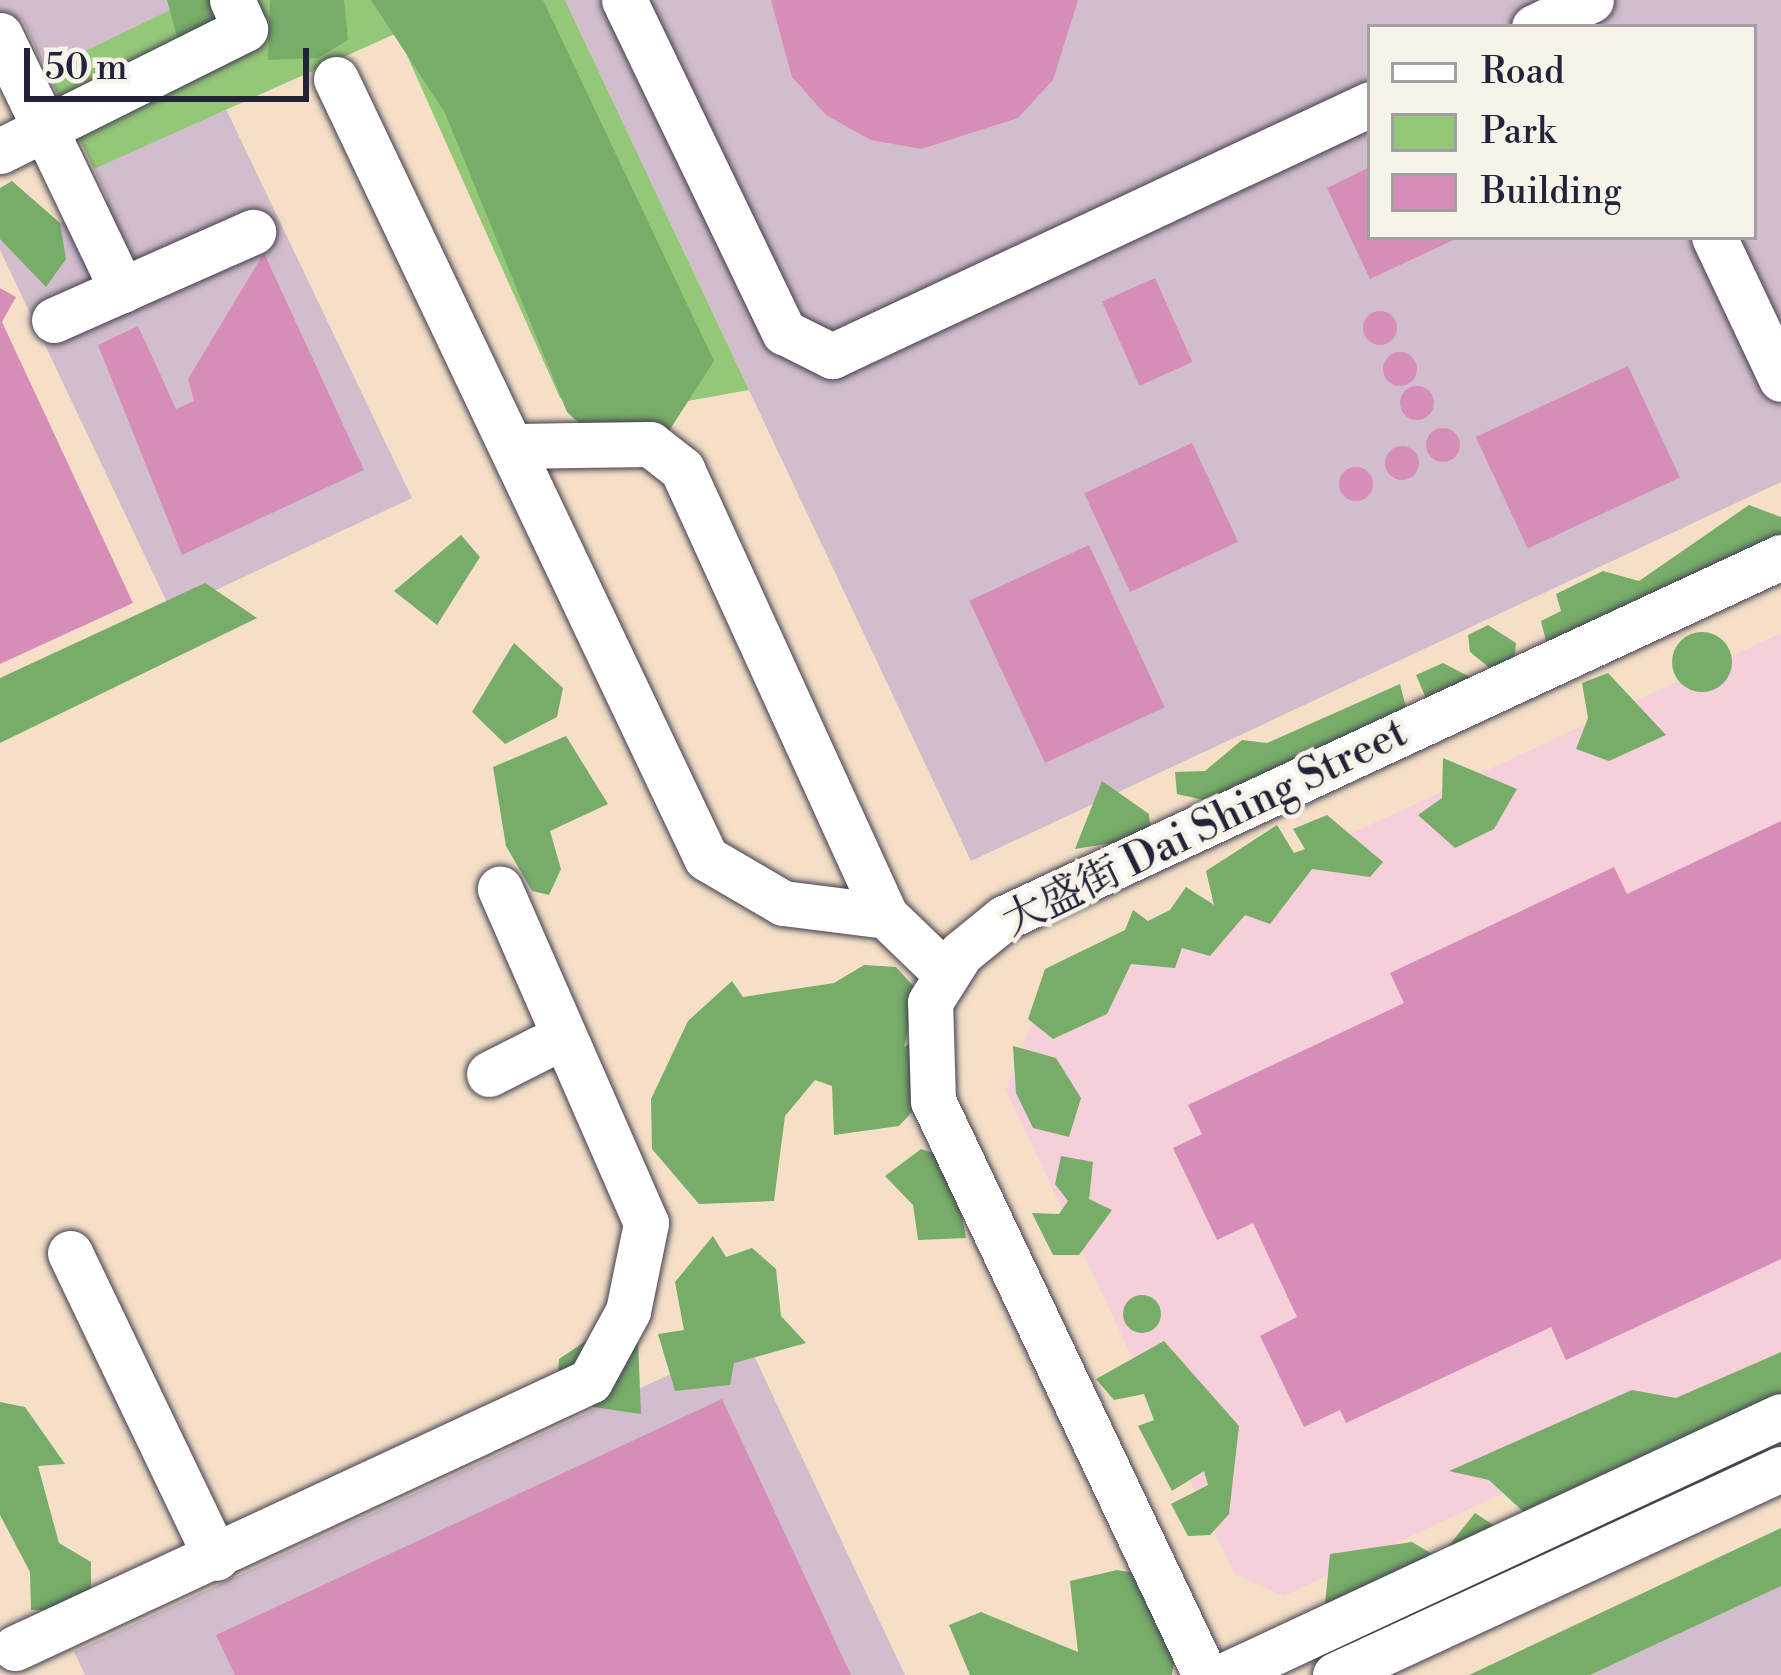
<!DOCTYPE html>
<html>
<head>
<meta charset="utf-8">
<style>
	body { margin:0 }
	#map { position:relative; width:1781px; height:1675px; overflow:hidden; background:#f5e0c7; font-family:"Libre Bodoni","Noto Serif TC",serif }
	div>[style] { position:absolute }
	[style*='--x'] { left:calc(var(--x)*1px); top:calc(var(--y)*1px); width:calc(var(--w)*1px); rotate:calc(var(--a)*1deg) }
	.built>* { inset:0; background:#f5cfda }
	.industrial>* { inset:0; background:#d1bdcb }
	.green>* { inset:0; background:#94c879 }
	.forest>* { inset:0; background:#77ac69 }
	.round { border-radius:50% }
	.building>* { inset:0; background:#d68eb9; transform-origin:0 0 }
	.roads { filter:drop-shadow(0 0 3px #423e50) drop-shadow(0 0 3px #423e50) }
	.minor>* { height:45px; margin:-22.5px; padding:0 22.5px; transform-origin:22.5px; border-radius:22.5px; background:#fff }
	span { translate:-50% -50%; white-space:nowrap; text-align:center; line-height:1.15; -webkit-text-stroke:9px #f7f3e8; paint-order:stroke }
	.street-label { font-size:42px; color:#22223b }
	.legend { position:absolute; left:1367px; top:24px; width:390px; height:216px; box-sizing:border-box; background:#f7f3e8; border:3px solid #a29fa3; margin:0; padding:15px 21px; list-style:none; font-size:36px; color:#22223b }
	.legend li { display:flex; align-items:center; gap:24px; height:60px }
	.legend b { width:60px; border:3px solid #a29fa3 }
	.scale { position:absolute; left:24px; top:48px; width:285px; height:54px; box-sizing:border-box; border:6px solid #22223b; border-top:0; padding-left:15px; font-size:36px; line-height:42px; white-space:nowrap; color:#22223b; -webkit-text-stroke:9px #f7f3e8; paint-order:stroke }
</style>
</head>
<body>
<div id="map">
	<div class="built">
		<div style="clip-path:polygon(1781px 633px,1781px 1362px,1284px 1596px,1234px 1574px,1006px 1090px,1051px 974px)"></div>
	</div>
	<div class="industrial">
		<div style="clip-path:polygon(0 0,191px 0,193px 3px,46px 70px,22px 19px,0 30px)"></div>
		<div style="clip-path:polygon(evenodd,565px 0,1781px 0,1781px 482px,971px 861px,565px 0,1370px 27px,1754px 27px,1754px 237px,1370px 237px,1370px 27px)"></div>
		<div style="clip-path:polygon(225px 107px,412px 498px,171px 611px,0 250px,0 214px,33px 235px,84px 212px,108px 200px,94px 169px)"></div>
		<div style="clip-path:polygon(746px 1339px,905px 1675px,85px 1675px,74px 1652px)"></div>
		<div style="clip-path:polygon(1781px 1586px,1781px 1675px,1590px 1675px)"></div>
	</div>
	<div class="green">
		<div style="clip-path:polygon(191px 0,565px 0,749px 390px,627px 412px,560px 398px,397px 33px,94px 169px,46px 70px)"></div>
	</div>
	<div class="forest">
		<div style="clip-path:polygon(167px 0,247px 0,232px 51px,177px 37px)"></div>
		<div style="clip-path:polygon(270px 0,344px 0,348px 40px,318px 58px,268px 60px)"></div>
		<div style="clip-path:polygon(371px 0,543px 0,714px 361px,667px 434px,622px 463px,567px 412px,445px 113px)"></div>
		<div style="clip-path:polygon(12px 181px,60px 223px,66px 259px,46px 287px,0 239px,0 188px)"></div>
		<div style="clip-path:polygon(1749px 505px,1781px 517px,1781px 562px,1549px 653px,1541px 621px,1561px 611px,1556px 594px,1603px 571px,1639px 581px)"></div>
		<div style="clip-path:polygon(461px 535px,480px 557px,437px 625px,394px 591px)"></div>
		<div style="clip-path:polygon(205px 583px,257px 618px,0 743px,0 678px)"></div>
		<div style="clip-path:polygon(1488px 625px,1516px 643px,1514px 665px,1492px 670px,1470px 652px,1468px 635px)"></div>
		<div class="round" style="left:1672px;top:632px;width:60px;height:60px"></div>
		<div style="clip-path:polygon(514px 643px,563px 688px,557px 717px,505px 744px,472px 712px)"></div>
		<div style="clip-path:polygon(1443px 663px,1472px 678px,1426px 698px,1416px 675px)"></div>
		<div style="clip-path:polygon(1608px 673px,1666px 735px,1609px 761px,1576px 749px,1588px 718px,1582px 683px)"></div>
		<div style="clip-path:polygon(1400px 684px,1407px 711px,1252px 811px,1177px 794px,1175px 772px,1205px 771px,1242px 740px,1267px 743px)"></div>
		<div style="clip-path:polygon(566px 736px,608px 804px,550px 831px,561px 869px,549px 895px,532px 891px,506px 846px,493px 767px)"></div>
		<div style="clip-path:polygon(1443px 758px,1517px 789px,1494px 829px,1455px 848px,1418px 815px,1442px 798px)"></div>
		<div style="clip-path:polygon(1102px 781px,1149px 814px,1151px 837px,1075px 849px)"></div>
		<div style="clip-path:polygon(1327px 815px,1383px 862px,1370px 877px,1312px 869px,1270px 924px,1245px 915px,1210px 956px,1182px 948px,1175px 968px,1131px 964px,1107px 1014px,1053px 1039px,1028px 1019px,1045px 969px,1125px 930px,1133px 910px,1148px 921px,1170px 910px,1186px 887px,1214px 905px,1206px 871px,1277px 825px,1294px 853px,1305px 849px,1293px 829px)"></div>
		<div style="clip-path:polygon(864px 965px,896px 967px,917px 990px,904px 1047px,941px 1025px,928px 1120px,912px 1112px,899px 1126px,834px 1135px,832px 1086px,815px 1080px,785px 1116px,774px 1201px,699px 1204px,652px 1149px,651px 1099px,688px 1021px,732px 981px,743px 997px,834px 983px)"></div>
		<div style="clip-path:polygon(1013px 1046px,1056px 1058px,1081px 1098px,1069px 1137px,1033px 1128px,1016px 1093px)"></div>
		<div style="clip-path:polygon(921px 1149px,951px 1159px,966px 1238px,918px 1240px,913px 1205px,885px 1176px)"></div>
		<div style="clip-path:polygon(1061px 1156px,1093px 1162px,1089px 1199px,1112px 1210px,1079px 1255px,1053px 1255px,1032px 1213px,1059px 1214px,1068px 1201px,1055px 1184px)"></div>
		<div style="clip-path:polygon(713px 1236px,726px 1257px,752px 1248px,776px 1269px,781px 1316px,806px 1343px,734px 1363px,730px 1385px,675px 1391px,658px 1334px,684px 1330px,675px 1282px)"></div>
		<div class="round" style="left:1123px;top:1295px;width:38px;height:38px"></div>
		<div style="clip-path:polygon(602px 1330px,638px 1341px,641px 1414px,573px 1404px,558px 1375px,559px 1359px)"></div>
		<div style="clip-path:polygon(1164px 1341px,1239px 1426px,1229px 1514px,1210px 1535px,1188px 1536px,1171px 1504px,1208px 1485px,1204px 1471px,1172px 1491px,1138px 1426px,1154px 1420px,1144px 1394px,1114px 1400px,1096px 1379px)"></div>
		<div style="clip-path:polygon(1781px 1352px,1781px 1431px,1764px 1435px,1757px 1465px,1698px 1490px,1674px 1476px,1647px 1493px,1636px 1520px,1567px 1552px,1489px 1480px,1449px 1471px,1632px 1390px,1676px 1398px)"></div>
		<div style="clip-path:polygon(0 1402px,25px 1407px,65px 1464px,38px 1466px,59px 1543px,91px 1562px,91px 1601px,73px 1610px,31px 1610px,30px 1572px,0 1515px)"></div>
		<div style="clip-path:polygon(1475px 1513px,1527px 1547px,1528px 1567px,1504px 1569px,1470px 1600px,1444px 1590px,1410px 1611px,1402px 1635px,1355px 1635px,1325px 1604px,1330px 1554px,1412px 1542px,1439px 1558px)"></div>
		<div style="clip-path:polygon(1781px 1528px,1781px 1586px,1590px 1675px,1469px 1675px)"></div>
		<div style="clip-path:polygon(1117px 1570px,1187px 1581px,1172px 1675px,970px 1675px,949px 1625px,981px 1612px,1078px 1652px,1070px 1581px)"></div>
	</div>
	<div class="building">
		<div style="clip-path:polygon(771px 0,1078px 0,1053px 80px,1018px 118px,921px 149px,871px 140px,826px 115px,792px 77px)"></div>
		<div style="clip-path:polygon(1370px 167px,1370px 237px,1460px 237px,1370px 279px,1327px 188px)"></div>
		<div style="clip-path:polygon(264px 253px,364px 470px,182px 555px,98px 345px,138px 326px,176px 409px,194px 401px,188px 379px)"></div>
		<div style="left:1155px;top:278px;width:92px;height:58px;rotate:66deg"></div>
		<div style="clip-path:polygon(0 288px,16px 297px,2px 322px,133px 603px,0 664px)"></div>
		<div class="round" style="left:1363px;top:311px;width:34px;height:34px"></div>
		<div class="round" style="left:1383px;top:352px;width:34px;height:34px"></div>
		<div style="left:1628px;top:366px;width:123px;height:168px;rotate:65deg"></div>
		<div class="round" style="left:1400px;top:386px;width:34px;height:34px"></div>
		<div class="round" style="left:1426px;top:428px;width:34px;height:34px"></div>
		<div style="left:1192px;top:443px;width:109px;height:119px;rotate:65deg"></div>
		<div class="round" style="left:1385px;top:446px;width:34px;height:34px"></div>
		<div class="round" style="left:1339px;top:467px;width:34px;height:34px"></div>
		<div style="left:1089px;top:545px;width:179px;height:132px;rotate:65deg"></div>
		<div style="clip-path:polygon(1781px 821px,1781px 1259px,1566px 1360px,1551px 1327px,1346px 1423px,1340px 1410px,1304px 1427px,1260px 1336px,1297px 1317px,1253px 1223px,1217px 1240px,1173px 1148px,1202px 1134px,1188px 1105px,1404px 1003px,1390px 973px,1614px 867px,1627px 894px)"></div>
		<div style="clip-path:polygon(722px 1399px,851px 1675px,235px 1675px,216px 1635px)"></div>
	</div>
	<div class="roads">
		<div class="minor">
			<div style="--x:624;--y:0;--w:369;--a:64.3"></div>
			<div style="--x:784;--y:332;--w:54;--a:26.6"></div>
			<div style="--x:832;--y:356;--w:594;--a:-25.1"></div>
			<div style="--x:1534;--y:27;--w:63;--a:-25.3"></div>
			<div style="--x:0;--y:35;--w:283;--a:64.4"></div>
			<div style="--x:336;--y:79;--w:862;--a:64.59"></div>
			<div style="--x:706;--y:858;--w:89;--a:30.3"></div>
			<div style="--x:783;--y:903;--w:104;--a:7.2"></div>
			<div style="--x:0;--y:151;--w:274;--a:-26.5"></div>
			<div style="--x:245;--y:29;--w:32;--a:-114"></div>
			<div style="--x:1714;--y:237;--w:157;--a:64.7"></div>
			<div style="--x:54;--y:320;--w:218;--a:-23.9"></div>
			<div style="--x:519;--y:446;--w:131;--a:-0.9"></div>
			<div style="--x:650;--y:444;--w:41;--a:38"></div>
			<div style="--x:682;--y:469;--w:491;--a:65.5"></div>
			<div style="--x:886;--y:916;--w:83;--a:44"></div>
			<div style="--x:489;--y:1074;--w:84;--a:-26.9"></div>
			<div style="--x:70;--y:1253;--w:338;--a:64.4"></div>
			<div style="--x:15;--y:1648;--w:634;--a:-24.91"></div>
			<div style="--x:590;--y:1381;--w:80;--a:-61.5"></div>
			<div style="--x:628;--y:1311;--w:90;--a:-78.4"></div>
			<div style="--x:646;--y:1223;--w:365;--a:-113.6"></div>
			<div style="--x:1205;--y:1675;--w:635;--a:-115.35"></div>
			<div style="--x:933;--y:1101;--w:99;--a:-91.7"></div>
			<div style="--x:930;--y:1002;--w:58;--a:-57.7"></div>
			<div style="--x:961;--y:953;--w:55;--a:-39.1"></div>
			<div style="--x:1004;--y:918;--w:857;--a:-24.92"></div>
			<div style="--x:1225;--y:1675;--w:613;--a:-24.98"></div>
			<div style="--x:1335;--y:1675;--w:491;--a:-24.8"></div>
		</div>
	</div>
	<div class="street-label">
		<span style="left:1205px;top:828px;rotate:-26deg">大盛街 Dai Shing Street</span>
	</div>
	<ul class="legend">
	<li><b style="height:15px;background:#fff"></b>Road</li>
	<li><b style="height:33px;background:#94c879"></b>Park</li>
	<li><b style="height:33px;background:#d68eb9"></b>Building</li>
	</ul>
	<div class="scale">50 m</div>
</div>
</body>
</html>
